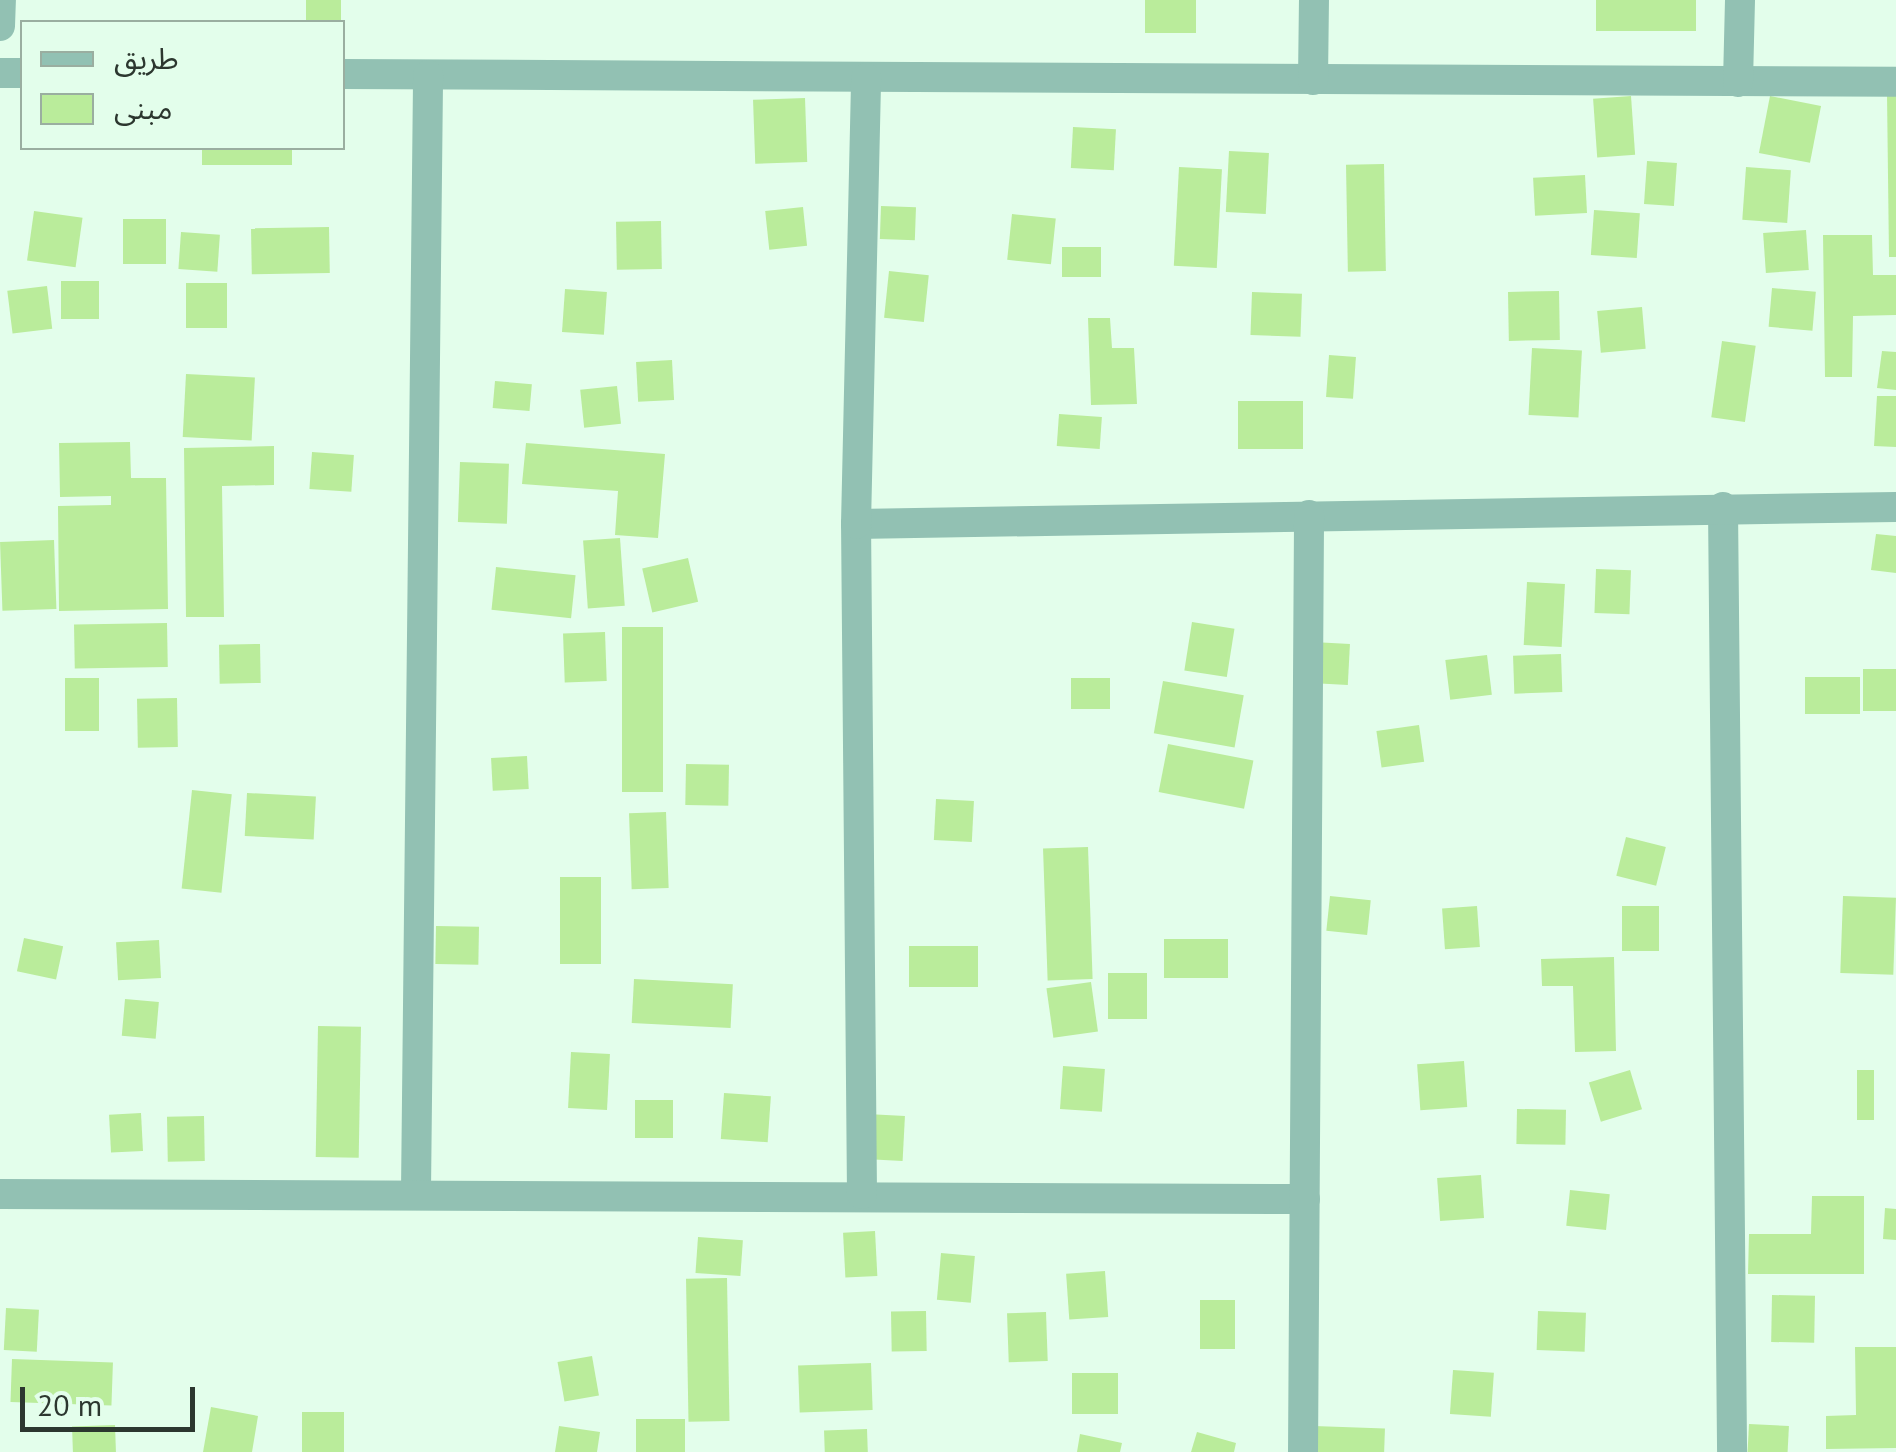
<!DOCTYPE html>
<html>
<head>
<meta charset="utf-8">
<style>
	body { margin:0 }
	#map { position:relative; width:1896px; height:1452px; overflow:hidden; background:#e3feeb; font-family:"PT Sans","Noto Sans Arabic",sans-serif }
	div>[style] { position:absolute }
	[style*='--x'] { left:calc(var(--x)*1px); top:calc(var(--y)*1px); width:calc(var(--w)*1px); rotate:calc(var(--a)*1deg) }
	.building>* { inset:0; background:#baec9b; transform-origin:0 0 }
	.minor>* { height:30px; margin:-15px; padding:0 15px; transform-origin:15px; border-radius:15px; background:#92c1b3 }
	span { translate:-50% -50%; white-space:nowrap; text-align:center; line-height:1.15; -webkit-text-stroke:8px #e3feeb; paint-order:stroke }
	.legend { position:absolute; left:20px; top:20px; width:325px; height:130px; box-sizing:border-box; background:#e3feeb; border:2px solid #9aaea0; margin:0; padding:12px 18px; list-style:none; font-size:30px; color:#2c372f }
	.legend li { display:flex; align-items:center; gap:20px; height:50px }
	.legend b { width:50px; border:2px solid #9aaea0 }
	.scale { position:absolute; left:20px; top:1387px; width:175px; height:45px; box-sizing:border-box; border:5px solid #2c372f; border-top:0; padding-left:12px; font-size:30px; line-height:35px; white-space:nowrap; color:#2c372f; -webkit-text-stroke:8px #e3feeb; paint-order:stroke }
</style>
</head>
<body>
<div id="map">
	<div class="building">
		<div style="left:306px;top:0;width:35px;height:20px"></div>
		<div style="left:1145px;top:0;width:51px;height:33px"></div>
		<div style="left:1596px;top:0;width:100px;height:31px"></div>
		<div style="clip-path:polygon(1896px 93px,1896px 257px,1889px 257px,1887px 94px)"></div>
		<div style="left:1631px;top:96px;width:59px;height:38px;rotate:86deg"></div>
		<div style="left:1770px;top:96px;width:52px;height:58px;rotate:11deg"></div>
		<div style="left:805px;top:98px;width:64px;height:52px;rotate:88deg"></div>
		<div style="left:1073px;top:127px;width:43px;height:41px;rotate:3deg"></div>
		<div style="left:202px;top:148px;width:90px;height:17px"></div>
		<div style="left:1229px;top:151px;width:40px;height:61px;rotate:3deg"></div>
		<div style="left:1647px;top:161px;width:30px;height:43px;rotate:4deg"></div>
		<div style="left:1384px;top:164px;width:107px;height:38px;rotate:89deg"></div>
		<div style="left:1179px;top:167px;width:43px;height:99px;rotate:3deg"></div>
		<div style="left:1746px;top:167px;width:45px;height:53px;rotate:4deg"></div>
		<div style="left:1585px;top:175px;width:38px;height:52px;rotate:87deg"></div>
		<div style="left:881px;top:206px;width:35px;height:33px;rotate:2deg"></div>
		<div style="left:803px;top:207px;width:39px;height:38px;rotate:84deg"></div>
		<div style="left:1594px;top:210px;width:46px;height:45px;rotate:4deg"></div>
		<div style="left:34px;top:211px;width:49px;height:50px;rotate:8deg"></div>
		<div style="left:1012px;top:214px;width:44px;height:46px;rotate:6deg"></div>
		<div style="left:166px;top:219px;width:45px;height:43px;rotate:90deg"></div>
		<div style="left:661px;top:221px;width:48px;height:45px;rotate:89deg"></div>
		<div style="left:329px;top:227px;width:46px;height:78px;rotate:89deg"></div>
		<div style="left:1806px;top:230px;width:40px;height:43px;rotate:86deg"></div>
		<div style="left:181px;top:232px;width:39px;height:37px;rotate:4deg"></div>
		<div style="clip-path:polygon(1823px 235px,1872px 235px,1873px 275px,1896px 275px,1896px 315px,1853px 316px,1852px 377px,1825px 377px)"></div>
		<div style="left:1062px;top:247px;width:39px;height:30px"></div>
		<div style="left:889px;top:271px;width:40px;height:47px;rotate:6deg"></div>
		<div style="left:61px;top:281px;width:38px;height:38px"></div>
		<div style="left:186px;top:283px;width:41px;height:45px"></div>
		<div style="left:47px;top:286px;width:43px;height:40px;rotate:83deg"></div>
		<div style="left:1772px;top:288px;width:44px;height:39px;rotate:5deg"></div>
		<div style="left:565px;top:289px;width:42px;height:43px;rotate:4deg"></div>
		<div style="left:1559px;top:291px;width:49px;height:51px;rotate:89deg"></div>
		<div style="left:1252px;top:292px;width:50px;height:43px;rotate:2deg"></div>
		<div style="left:1642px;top:307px;width:42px;height:45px;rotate:85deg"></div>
		<div style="clip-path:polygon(1088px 318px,1110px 318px,1112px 348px,1134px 348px,1137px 404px,1091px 405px)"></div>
		<div style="left:1722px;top:341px;width:34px;height:77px;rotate:8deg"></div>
		<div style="left:1532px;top:348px;width:50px;height:67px;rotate:3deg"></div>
		<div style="clip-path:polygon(1882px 351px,1896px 352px,1896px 390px,1877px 388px)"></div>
		<div style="left:1329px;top:355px;width:27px;height:42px;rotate:4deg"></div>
		<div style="left:672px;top:360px;width:40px;height:36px;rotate:87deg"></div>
		<div style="left:186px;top:374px;width:69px;height:63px;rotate:3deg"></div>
		<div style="left:495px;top:381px;width:37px;height:27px;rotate:5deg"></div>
		<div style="left:617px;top:386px;width:38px;height:37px;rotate:84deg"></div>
		<div style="clip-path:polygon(1877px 396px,1896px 396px,1896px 447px,1874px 446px)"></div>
		<div style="left:1238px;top:401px;width:65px;height:48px"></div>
		<div style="left:1059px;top:414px;width:43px;height:32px;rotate:4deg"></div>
		<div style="clip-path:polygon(130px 442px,131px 478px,166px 478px,168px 609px,59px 611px,58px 506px,111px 505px,111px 496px,60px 497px,59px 443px)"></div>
		<div style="clip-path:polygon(526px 443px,665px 454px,658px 538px,615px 535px,618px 491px,522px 484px)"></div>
		<div style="clip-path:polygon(274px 446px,274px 485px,222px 486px,224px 617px,186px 617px,184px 448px)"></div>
		<div style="left:312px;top:452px;width:42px;height:37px;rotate:4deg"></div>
		<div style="left:460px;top:462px;width:49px;height:60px;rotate:2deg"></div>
		<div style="clip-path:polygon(1876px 534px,1896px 536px,1896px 573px,1871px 570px)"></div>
		<div style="left:620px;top:538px;width:68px;height:37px;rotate:86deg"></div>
		<div style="left:54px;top:540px;width:69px;height:54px;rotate:88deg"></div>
		<div style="left:688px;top:558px;width:45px;height:47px;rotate:77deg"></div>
		<div style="left:496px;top:567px;width:80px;height:43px;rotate:6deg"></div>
		<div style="left:1596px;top:569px;width:35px;height:44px;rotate:2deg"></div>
		<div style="left:1527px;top:582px;width:38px;height:63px;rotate:3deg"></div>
		<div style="left:1192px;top:622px;width:43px;height:49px;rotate:9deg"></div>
		<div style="left:167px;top:623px;width:44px;height:93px;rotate:89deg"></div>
		<div style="left:663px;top:627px;width:165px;height:41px;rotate:90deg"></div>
		<div style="left:605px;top:632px;width:49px;height:42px;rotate:88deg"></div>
		<div style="left:1313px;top:642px;width:37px;height:41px;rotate:3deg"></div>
		<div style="left:260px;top:644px;width:39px;height:41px;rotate:89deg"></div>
		<div style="left:1561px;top:654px;width:38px;height:48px;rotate:88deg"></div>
		<div style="left:1487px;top:655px;width:40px;height:42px;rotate:83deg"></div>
		<div style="left:1896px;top:669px;width:42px;height:33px;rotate:90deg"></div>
		<div style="left:1860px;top:677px;width:37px;height:55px;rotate:90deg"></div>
		<div style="left:65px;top:678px;width:34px;height:53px"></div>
		<div style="left:1110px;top:678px;width:31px;height:39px;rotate:90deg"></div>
		<div style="left:1163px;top:681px;width:82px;height:53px;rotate:10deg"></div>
		<div style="left:177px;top:698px;width:49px;height:40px;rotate:89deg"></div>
		<div style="left:1419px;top:725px;width:37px;height:43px;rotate:82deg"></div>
		<div style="left:1168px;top:744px;width:87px;height:49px;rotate:11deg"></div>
		<div style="left:527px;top:756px;width:33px;height:36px;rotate:87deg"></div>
		<div style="left:686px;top:764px;width:43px;height:41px;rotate:1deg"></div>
		<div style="left:192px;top:790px;width:40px;height:99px;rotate:6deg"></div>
		<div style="left:247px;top:793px;width:69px;height:43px;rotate:3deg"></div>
		<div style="left:936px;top:799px;width:38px;height:41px;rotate:3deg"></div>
		<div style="left:666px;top:812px;width:76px;height:37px;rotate:88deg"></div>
		<div style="left:1626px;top:837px;width:41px;height:40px;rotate:14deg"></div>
		<div style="left:1088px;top:847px;width:132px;height:45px;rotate:88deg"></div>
		<div style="left:560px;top:877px;width:41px;height:87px"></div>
		<div style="left:1330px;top:896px;width:41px;height:35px;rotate:6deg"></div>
		<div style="left:1843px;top:896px;width:53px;height:77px;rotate:2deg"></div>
		<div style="left:1477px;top:906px;width:41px;height:35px;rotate:86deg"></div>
		<div style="left:1622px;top:906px;width:37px;height:45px"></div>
		<div style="left:436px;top:926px;width:43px;height:38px;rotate:1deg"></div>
		<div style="left:24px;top:938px;width:40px;height:34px;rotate:12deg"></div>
		<div style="left:1228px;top:939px;width:39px;height:64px;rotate:90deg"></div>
		<div style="left:159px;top:940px;width:38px;height:43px;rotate:87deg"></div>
		<div style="left:909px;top:946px;width:69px;height:41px"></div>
		<div style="clip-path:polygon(1614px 957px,1616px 1051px,1575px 1052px,1573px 986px,1542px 986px,1541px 959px)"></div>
		<div style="left:1108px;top:973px;width:39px;height:46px"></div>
		<div style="left:634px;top:979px;width:99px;height:44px;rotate:3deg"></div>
		<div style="left:1091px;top:982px;width:50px;height:45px;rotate:82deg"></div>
		<div style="left:125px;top:999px;width:34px;height:37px;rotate:5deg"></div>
		<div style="left:318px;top:1026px;width:43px;height:131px;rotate:1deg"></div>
		<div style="left:571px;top:1052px;width:39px;height:56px;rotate:3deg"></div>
		<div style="left:1464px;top:1061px;width:46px;height:47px;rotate:86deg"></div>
		<div style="left:1063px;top:1066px;width:42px;height:43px;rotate:4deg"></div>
		<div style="left:1630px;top:1070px;width:41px;height:43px;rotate:73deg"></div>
		<div style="left:1857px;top:1070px;width:17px;height:50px"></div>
		<div style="left:724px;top:1093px;width:47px;height:46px;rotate:4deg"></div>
		<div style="left:635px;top:1100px;width:38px;height:38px"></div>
		<div style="left:1517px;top:1109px;width:49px;height:35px;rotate:1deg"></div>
		<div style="left:141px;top:1113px;width:38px;height:32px;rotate:87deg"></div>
		<div style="left:867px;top:1114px;width:38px;height:45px;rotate:3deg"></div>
		<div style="left:204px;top:1116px;width:45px;height:37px;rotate:89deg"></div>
		<div style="left:1481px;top:1175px;width:43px;height:44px;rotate:86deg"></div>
		<div style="left:1570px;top:1190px;width:40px;height:36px;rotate:6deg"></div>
		<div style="clip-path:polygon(1812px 1196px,1864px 1196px,1864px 1274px,1748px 1274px,1749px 1234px,1811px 1234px)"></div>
		<div style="clip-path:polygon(1885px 1208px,1896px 1209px,1896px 1240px,1883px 1239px)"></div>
		<div style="left:875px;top:1231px;width:45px;height:32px;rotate:87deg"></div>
		<div style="left:698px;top:1237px;width:45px;height:36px;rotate:4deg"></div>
		<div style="left:941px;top:1253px;width:34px;height:47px;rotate:5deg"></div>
		<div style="left:1105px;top:1271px;width:46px;height:39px;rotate:86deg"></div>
		<div style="left:727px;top:1278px;width:143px;height:41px;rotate:89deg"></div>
		<div style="left:1772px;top:1295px;width:43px;height:47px;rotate:1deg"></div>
		<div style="left:1235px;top:1300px;width:49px;height:35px;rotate:90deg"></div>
		<div style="left:6px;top:1308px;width:33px;height:42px;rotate:3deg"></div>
		<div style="left:926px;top:1311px;width:40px;height:35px;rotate:89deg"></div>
		<div style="left:1538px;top:1311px;width:48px;height:39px;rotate:2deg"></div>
		<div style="left:1046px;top:1312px;width:49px;height:39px;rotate:88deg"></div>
		<div style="clip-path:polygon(1855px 1347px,1896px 1347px,1896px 1448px,1826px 1449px,1826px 1416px,1856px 1415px)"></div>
		<div style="left:592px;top:1356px;width:40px;height:35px;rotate:80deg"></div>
		<div style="left:12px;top:1359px;width:101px;height:43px;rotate:2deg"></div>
		<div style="left:871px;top:1363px;width:47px;height:73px;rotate:88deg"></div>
		<div style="left:1453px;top:1370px;width:41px;height:44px;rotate:4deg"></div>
		<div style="left:1118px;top:1373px;width:41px;height:46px;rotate:90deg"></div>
		<div style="clip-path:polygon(211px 1407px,258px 1416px,252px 1452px,203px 1452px)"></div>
		<div style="left:302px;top:1412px;width:42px;height:40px"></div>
		<div style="left:636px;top:1419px;width:49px;height:33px"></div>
		<div style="left:1749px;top:1424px;width:40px;height:28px;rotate:3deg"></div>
		<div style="left:115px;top:1425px;width:27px;height:43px;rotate:88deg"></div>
		<div style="clip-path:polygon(559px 1426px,600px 1432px,597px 1452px,555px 1452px)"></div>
		<div style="left:1314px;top:1426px;width:71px;height:26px;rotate:2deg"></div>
		<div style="left:867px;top:1429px;width:23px;height:43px;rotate:88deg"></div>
		<div style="clip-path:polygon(1197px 1432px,1236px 1443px,1234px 1452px,1191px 1452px)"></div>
		<div style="clip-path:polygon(1080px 1434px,1122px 1443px,1120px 1452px,1077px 1452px)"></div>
	</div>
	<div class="minor">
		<div style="--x:0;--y:26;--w:26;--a:-88"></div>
		<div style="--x:0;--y:73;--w:22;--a:0"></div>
		<div style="--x:342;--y:74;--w:1554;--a:0.29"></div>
		<div style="--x:1313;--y:80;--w:80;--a:-89.3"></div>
		<div style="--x:1738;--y:82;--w:82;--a:-88.6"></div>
		<div style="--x:1723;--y:507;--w:945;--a:89.45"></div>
		<div style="--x:856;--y:524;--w:1040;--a:-0.94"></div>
		<div style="--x:416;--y:1191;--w:1116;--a:-89.38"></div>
		<div style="--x:0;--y:1194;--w:1305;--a:0.22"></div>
		<div style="--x:862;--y:1194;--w:670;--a:-90.51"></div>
		<div style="--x:856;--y:524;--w:446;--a:-88.7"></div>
		<div style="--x:1303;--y:1452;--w:937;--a:-89.63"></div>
	</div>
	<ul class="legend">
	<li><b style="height:12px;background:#92c1b3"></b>طريق</li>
	<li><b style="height:28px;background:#baec9b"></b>مبنى</li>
	</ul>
	<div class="scale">20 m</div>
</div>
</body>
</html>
